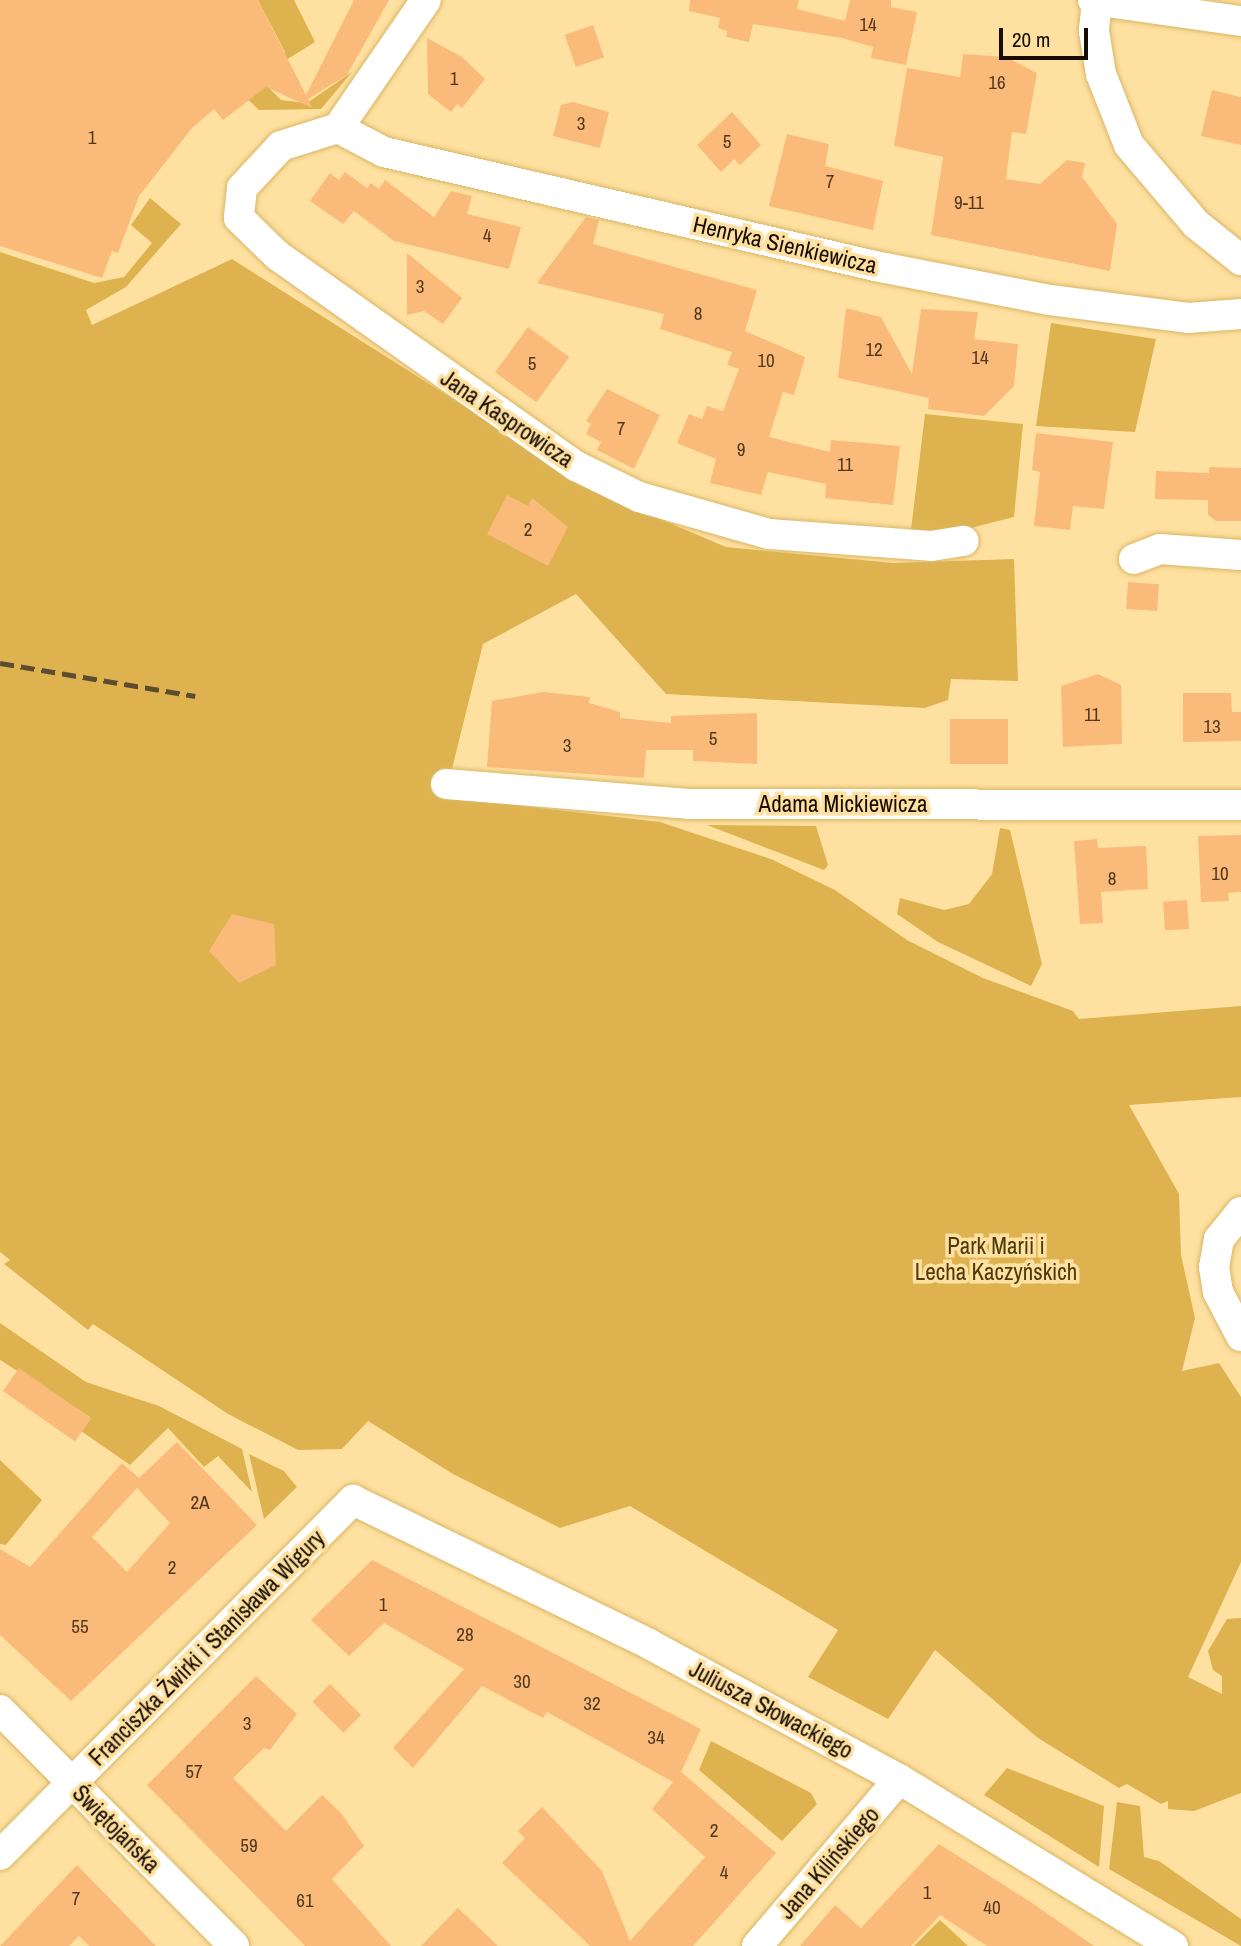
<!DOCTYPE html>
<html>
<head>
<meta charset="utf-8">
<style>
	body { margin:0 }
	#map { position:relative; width:1241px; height:1946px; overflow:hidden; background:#fee0a0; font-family:"Archivo Narrow",sans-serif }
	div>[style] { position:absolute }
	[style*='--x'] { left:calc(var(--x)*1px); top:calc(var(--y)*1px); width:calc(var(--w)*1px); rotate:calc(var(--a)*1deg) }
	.green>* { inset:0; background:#deb34f }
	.building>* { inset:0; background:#f9ba7a; transform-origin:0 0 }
	.roads { filter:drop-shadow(0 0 2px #dab664) drop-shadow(0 0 2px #dab664) }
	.minor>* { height:30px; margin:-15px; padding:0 15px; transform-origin:15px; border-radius:15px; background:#fff }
	.rail>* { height:5px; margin-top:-2.5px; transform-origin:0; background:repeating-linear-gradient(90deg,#5d4c30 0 14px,transparent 0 21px) }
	span { translate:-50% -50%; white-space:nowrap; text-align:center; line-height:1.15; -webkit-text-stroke:7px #fee0a0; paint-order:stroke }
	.number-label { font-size:19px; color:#50381e }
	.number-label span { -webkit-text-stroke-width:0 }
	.street-label { font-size:23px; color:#170c00 }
	.park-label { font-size:23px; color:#4c3a0a }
	.scale { position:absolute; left:999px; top:28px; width:89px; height:32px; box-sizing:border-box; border:4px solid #170c00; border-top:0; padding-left:9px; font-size:21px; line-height:24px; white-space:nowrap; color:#170c00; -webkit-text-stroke:5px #fee0a0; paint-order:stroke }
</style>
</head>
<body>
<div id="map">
	<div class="green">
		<div style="clip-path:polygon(258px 0,294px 0,315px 42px,283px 62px,285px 52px)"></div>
		<div style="clip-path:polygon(352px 72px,321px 109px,259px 110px,238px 90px,258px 77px,281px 100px,307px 103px)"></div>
		<div style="clip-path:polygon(150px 198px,181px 224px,126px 287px,86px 310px,92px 325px,232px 259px,608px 497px,726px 547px,893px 563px,1014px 559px,1018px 681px,951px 679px,948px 700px,925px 708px,666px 694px,576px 594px,483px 644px,445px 797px,660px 822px,771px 859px,835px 890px,907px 940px,983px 978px,1073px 1011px,1079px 1019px,1241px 1006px,1241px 1097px,1129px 1105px,1179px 1194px,1181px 1255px,1195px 1318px,1182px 1371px,1219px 1363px,1241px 1397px,1241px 1562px,1188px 1677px,1222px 1694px,1222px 1676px,1213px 1670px,1208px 1651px,1227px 1619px,1241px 1618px,1241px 1793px,1194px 1811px,1168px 1809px,1168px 1801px,1161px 1804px,1127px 1784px,1119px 1788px,1038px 1738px,935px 1650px,888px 1719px,808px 1677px,838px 1630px,630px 1506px,560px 1528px,453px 1474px,368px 1421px,342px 1449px,298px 1450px,228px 1414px,93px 1324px,88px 1330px,4px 1264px,10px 1260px,0 1252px,0 252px,94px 283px,124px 277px,152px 243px,131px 225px)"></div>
		<div style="clip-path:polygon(1051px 323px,1156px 339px,1135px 432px,1036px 426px)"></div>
		<div style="clip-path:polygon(925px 414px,1023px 424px,1014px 517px,951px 533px,911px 530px)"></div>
		<div style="clip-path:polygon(707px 825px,816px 826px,828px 865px,824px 870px)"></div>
		<div style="clip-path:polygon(1000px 828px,1010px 830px,1042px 964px,1031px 986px,938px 942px,897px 914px,900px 898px,944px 910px,969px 904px,992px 874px)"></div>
		<div style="clip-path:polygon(0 1323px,86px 1382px,159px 1406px,242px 1449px,252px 1492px,218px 1456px,204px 1467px,168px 1428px,130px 1465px,81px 1431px,90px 1417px,0 1360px)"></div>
		<div style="clip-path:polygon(249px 1454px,284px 1471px,297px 1487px,264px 1519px)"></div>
		<div style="clip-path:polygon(0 1460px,42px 1500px,6px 1545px,0 1544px)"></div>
		<div style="clip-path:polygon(711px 1741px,811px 1793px,817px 1804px,782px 1841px,699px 1770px)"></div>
		<div style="clip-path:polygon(1007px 1768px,1104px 1806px,1099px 1867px,984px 1795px)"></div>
		<div style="clip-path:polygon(1117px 1802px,1140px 1806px,1144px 1857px,1159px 1861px,1241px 1919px,1241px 1946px,1109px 1869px)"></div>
		<div style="clip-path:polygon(940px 1920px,967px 1945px,968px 1946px,914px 1946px)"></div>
	</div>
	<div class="building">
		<div style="clip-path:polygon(0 0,258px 0,306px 95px,354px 0,389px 0,347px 75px,308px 99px,312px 108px,266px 87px,223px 120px,214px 109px,192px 128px,139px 196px,118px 253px,112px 251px,102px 278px,0 246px)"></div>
		<div style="clip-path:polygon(690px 0,799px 0,797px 9px,845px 21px,850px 0,891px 0,891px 7px,917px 12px,906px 65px,871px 58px,873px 47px,842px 38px,753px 24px,749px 42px,726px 37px,727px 31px,718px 28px,720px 18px,689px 11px)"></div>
		<div style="left:593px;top:25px;width:34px;height:30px;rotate:71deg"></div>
		<div style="clip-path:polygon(427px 38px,462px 57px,485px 79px,462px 108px,457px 104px,451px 112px,428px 94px)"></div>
		<div style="clip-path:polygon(963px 54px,1006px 57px,1037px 73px,1026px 134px,1012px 132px,1006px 179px,1040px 184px,1067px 160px,1085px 163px,1082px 177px,1117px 224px,1110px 271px,931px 235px,943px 157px,894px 146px,907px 68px,960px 77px)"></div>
		<div style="clip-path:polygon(1212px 90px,1241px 97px,1241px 145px,1201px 136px)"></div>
		<div style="clip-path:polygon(573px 102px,609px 112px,600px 148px,553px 136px,561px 105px)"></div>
		<div style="clip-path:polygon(732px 112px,761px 145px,740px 165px,734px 159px,721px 172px,697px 145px)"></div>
		<div style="clip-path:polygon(787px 134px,829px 144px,825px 166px,883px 181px,873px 230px,769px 206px)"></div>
		<div style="clip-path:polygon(345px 172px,367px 188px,371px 183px,379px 189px,385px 180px,434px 217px,451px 191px,472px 196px,467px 214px,521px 227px,509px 269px,394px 241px,354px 211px,343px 224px,310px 201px,330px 173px,339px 180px)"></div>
		<div style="clip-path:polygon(586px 217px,599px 220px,593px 244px,757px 290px,745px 331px,805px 357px,794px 395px,783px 392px,769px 437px,830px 452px,831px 440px,900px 446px,893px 505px,825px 498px,826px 484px,768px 472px,761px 495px,710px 483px,716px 459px,677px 443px,689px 414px,702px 419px,707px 406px,723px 411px,739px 369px,727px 365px,732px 352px,660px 329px,664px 314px,537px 283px)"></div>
		<div style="clip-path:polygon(407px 253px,462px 298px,443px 324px,424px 311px,407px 315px)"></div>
		<div style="clip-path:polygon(846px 308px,881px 317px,912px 374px,921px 309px,978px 312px,974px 339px,1018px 344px,1014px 386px,984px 416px,928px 409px,929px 398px,838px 378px)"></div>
		<div style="left:528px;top:327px;width:51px;height:56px;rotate:36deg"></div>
		<div style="clip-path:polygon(607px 389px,660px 415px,634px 469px,597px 450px,601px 442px,586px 434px,591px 424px,586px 421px)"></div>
		<div style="clip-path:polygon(1036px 433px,1113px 442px,1104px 509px,1073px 506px,1070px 530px,1034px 526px,1040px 472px,1032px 470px)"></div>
		<div style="clip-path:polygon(1209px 467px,1241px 468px,1241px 521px,1216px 521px,1208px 515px,1208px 500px,1155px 499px,1156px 471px,1209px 473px)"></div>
		<div style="clip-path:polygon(507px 495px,528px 506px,532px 498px,568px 527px,548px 566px,487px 534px)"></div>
		<div style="left:1128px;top:582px;width:31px;height:27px;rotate:4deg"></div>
		<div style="clip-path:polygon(1098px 674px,1121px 685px,1122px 744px,1063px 747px,1061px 686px)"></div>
		<div style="clip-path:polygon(543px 692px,590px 697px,589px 703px,620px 712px,620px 718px,671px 723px,671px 716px,757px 713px,757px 764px,693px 761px,693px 750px,646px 750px,644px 778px,487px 767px,492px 701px)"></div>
		<div style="clip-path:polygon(1183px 693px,1231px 693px,1232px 712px,1241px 712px,1241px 741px,1183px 742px)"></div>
		<div style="left:1008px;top:719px;width:45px;height:58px;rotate:90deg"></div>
		<div style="clip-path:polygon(1241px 835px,1241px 892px,1228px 893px,1229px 901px,1201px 902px,1198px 836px)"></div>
		<div style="clip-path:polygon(1097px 839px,1098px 848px,1146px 846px,1148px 889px,1101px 892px,1103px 923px,1080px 924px,1074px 841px)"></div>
		<div style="left:1187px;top:900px;width:29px;height:24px;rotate:86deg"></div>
		<div style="clip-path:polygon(232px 914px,274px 924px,276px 965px,239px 983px,209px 951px)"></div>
		<div style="left:19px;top:1368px;width:88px;height:28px;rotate:35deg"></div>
		<div style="clip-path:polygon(evenodd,177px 1442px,257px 1525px,71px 1701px,0 1635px,0 1549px,30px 1567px,122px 1463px,139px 1478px,177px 1442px,137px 1488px,170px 1523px,127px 1572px,92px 1537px,137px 1488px)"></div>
		<div style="clip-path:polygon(372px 1560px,701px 1729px,681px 1772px,776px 1853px,693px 1946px,590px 1946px,502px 1863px,525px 1838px,518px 1831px,542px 1807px,602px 1871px,630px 1941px,705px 1857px,652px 1809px,673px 1782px,547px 1712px,543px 1718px,482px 1686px,413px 1768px,393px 1748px,464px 1669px,384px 1623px,349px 1656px,311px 1620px)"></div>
		<div style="clip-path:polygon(256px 1676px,297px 1714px,270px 1750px,264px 1748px,233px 1778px,286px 1831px,322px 1795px,341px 1813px,364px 1846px,332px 1879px,391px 1946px,305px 1946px,147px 1785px)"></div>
		<div style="left:330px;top:1684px;width:44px;height:25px;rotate:45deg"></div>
		<div style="clip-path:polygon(939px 1844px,1029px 1901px,1094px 1946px,987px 1946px,940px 1915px,911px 1946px,800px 1946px,835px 1905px,861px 1928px)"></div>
		<div style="clip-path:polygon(77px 1865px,156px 1946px,89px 1946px,79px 1936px,69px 1946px,0 1946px)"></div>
		<div style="clip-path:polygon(458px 1908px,474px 1923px,498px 1946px,421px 1946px)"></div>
	</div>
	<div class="roads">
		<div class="minor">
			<div style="--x:1093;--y:0;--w:149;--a:8.1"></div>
			<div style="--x:1097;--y:1;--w:30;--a:96"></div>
			<div style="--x:1094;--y:31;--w:44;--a:80.8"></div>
			<div style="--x:1101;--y:74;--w:76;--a:68.5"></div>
			<div style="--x:1129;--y:145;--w:104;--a:49.7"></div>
			<div style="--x:1196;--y:224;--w:58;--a:38.7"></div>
			<div style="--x:338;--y:128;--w:60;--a:162.5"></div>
			<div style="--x:281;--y:146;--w:57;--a:132.9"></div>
			<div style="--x:242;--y:188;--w:30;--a:96"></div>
			<div style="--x:239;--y:218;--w:54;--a:44.3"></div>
			<div style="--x:278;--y:256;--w:365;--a:35.2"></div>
			<div style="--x:576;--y:466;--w:70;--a:26.2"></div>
			<div style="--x:639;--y:497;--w:135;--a:15.9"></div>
			<div style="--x:769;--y:534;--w:162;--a:4.2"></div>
			<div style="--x:931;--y:546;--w:33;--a:-9"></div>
			<div style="--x:338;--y:128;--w:52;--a:27.6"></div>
			<div style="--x:384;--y:152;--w:504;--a:13.07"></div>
			<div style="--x:875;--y:266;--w:178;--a:11"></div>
			<div style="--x:1050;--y:300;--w:139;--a:7.4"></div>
			<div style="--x:1188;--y:318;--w:53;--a:-4.3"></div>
			<div style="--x:338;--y:128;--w:155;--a:-55.5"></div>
			<div style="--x:1134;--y:559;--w:28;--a:-21"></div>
			<div style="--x:1160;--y:549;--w:81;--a:4.2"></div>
			<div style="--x:446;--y:784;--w:243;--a:4.7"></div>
			<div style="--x:688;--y:804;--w:553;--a:0.1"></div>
			<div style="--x:1241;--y:1212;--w:35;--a:129"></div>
			<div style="--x:1219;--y:1239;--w:28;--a:100"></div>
			<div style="--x:1214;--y:1267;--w:25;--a:81"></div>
			<div style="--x:1218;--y:1292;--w:50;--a:62.4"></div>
			<div style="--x:0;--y:1710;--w:332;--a:45.2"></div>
			<div style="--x:0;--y:1855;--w:501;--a:-45.16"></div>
			<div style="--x:353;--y:1500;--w:329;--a:25.9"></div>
			<div style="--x:649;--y:1644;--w:284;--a:28.4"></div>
			<div style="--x:899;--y:1779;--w:321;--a:31.4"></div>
			<div style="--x:757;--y:1946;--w:219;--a:-49.6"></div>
		</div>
	</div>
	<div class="rail">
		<div style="--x:0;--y:663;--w:198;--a:9.6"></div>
	</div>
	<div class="number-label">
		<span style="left:868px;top:25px">14</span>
		<span style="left:454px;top:79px">1</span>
		<span style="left:997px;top:83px">16</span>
		<span style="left:581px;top:124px">3</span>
		<span style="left:92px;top:138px">1</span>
		<span style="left:727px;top:142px">5</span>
		<span style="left:830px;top:182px">7</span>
		<span style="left:969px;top:203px">9-11</span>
		<span style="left:487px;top:236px">4</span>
		<span style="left:420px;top:287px">3</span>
		<span style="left:698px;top:314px">8</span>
		<span style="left:874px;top:350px">12</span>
		<span style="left:980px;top:358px">14</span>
		<span style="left:766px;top:361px">10</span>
		<span style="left:532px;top:364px">5</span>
		<span style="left:621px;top:429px">7</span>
		<span style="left:741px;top:450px">9</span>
		<span style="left:845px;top:465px">11</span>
		<span style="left:528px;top:530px">2</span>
		<span style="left:1092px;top:715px">11</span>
		<span style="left:1212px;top:727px">13</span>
		<span style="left:713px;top:739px">5</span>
		<span style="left:567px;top:746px">3</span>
		<span style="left:1220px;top:874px">10</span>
		<span style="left:1112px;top:879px">8</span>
		<span style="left:200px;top:1503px">2A</span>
		<span style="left:172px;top:1568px">2</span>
		<span style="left:383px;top:1605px">1</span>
		<span style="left:80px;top:1627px">55</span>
		<span style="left:465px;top:1635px">28</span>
		<span style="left:522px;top:1682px">30</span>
		<span style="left:592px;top:1704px">32</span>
		<span style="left:247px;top:1724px">3</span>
		<span style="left:656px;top:1738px">34</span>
		<span style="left:194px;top:1772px">57</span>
		<span style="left:714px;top:1831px">2</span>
		<span style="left:249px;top:1846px">59</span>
		<span style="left:724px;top:1873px">4</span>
		<span style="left:927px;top:1893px">1</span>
		<span style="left:76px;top:1899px">7</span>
		<span style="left:305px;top:1901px">61</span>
		<span style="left:992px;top:1908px">40</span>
	</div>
	<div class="street-label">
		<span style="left:785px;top:245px;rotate:13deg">Henryka Sienkiewicza</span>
		<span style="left:507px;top:419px;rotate:34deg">Jana Kasprowicza</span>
		<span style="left:843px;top:804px">Adama Mickiewicza</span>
		<span style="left:207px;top:1648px;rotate:-45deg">Franciszka Żwirki i Stanisława Wigury</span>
		<span style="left:771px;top:1710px;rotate:28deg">Juliusza Słowackiego</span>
		<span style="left:116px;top:1829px;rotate:45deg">Świętojańska</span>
		<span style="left:829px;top:1863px;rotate:-49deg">Jana Kilińskiego</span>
	</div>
	<div class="park-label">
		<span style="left:996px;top:1259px">Park Marii i<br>Lecha Kaczyńskich</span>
	</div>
	<div class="scale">20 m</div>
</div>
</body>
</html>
